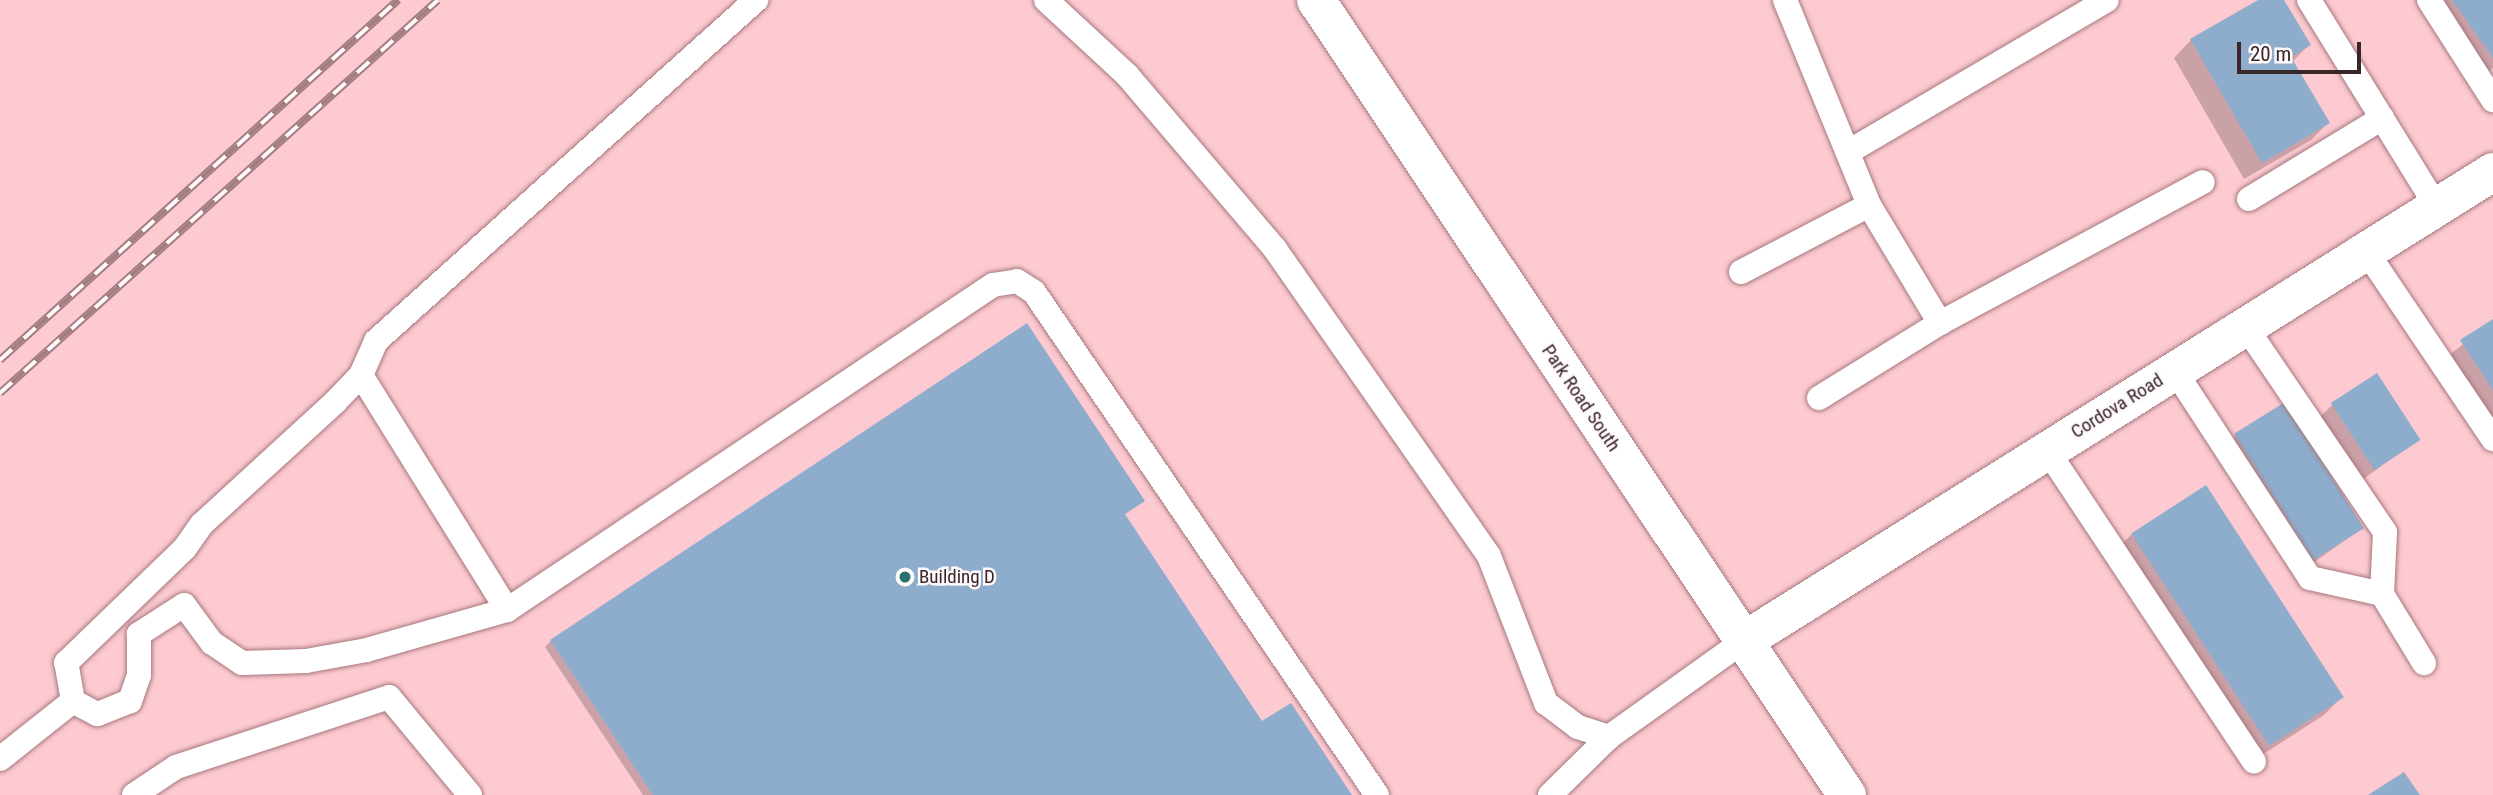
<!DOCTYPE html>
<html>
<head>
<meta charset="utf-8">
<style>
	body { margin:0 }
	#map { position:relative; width:2493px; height:795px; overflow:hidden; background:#fdcad1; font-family:"Roboto Condensed",sans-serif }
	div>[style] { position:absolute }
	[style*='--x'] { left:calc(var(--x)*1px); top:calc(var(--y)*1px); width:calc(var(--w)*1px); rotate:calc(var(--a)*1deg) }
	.shadow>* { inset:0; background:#0003 }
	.building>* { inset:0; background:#8eadcd; transform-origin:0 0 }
	.roads { filter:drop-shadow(0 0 2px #a6787e) drop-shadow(0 0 2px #a6787e) }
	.service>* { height:24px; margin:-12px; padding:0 12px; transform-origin:12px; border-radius:12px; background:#fff }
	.minor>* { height:38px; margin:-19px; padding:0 19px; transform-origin:19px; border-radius:19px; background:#fff }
	.secondary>* { height:38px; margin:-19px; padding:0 19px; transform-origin:19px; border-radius:19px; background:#fff }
	.rail>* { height:8px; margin-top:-4px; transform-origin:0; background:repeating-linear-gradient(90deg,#fef9fa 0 16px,#a27e82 0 32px); box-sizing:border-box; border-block:2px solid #a27e82 }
	.dots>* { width:19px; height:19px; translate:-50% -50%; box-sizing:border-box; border:4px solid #fef9fa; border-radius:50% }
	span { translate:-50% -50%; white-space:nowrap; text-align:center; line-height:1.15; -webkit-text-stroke:5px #fef9fa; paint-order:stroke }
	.street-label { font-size:19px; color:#392628 }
	.poi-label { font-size:19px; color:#392628 }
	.left { translate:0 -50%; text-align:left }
	.scale { position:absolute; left:2237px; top:42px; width:124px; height:32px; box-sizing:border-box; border:4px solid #392628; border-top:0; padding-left:9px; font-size:21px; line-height:24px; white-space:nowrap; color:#392628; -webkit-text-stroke:5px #fef9fa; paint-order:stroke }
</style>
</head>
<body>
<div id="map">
	<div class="shadow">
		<div style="clip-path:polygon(2261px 0,2282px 0,2309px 45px,2292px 62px,2328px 123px,2311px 140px,2244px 179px,2174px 58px,2191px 40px)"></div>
		<div style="clip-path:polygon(2417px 0,2493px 0,2493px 68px,2474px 81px)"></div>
		<div style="clip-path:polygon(2493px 321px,2493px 433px,2444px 359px)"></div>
		<div style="clip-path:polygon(2332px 405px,2419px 439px,2362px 480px,2320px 417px)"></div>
		<div style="clip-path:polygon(2235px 436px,2362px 528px,2302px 571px,2223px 448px)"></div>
		<div style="clip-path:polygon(2205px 487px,2341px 698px,2324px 715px,2251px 762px,2115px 551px,2132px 534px)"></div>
		<div style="clip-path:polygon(1143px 501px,1124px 515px,1262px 724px,1350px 795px,643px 795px,545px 647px,551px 641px)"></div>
	</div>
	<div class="building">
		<div style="clip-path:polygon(2258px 0,2284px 0,2311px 45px,2291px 57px,2330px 123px,2262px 163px,2190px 39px)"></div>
		<div style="clip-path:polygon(2452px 0,2493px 0,2493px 58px)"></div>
		<div style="clip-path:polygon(2493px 319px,2493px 390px,2460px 340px)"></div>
		<div style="clip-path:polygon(1027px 323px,1145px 501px,1125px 514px,1262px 721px,1291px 703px,1352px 795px,653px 795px,550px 640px)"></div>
		<div style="left:2377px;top:373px;width:80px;height:55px;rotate:57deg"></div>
		<div style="left:2285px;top:402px;width:149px;height:60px;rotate:58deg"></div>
		<div style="left:2206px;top:485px;width:253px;height:89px;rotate:57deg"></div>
		<div style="clip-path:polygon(2404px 772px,2420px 795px,2368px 795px)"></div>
	</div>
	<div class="roads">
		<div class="service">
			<div style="--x:1046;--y:0;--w:110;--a:42.8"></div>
			<div style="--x:1127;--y:75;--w:228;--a:49.6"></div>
			<div style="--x:1275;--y:249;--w:374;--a:55.1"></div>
			<div style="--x:1489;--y:556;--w:158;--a:68.8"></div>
			<div style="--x:1546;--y:703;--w:40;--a:37"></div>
			<div style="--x:1578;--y:727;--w:33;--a:18"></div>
			<div style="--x:1785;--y:0;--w:222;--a:67.7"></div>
			<div style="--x:1869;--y:205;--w:138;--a:59"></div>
			<div style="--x:1940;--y:323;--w:298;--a:-28.2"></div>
			<div style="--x:2309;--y:0;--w:243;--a:58.3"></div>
			<div style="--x:2429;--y:0;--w:119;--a:57.4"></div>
			<div style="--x:1848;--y:152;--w:300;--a:-30.4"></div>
			<div style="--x:2249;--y:199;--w:156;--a:-31.3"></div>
			<div style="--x:2366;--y:251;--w:227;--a:56"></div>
			<div style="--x:1741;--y:272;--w:144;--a:-27.6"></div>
			<div style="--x:2175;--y:371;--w:247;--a:56.9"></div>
			<div style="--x:2310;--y:578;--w:74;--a:12.5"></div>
			<div style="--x:2382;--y:594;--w:62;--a:-87.2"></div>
			<div style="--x:2385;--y:532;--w:249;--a:-124.2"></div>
			<div style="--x:361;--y:375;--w:277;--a:58.1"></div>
			<div style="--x:507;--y:610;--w:585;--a:-33.77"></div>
			<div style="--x:993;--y:285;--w:24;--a:-9"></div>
			<div style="--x:1017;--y:281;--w:20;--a:33"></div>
			<div style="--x:1034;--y:292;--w:609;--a:55.71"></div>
			<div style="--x:1819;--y:398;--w:142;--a:-31.8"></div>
			<div style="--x:2047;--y:450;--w:374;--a:56.4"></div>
			<div style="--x:2382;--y:594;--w:81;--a:58.7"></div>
			<div style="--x:507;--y:610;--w:146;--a:164.1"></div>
			<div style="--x:367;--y:650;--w:62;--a:169.8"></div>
			<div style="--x:306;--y:661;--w:64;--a:178.2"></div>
			<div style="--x:242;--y:663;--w:36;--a:-146"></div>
			<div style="--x:212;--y:643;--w:47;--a:-126.4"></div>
			<div style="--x:184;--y:605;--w:54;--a:147.2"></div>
			<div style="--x:139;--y:634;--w:41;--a:90"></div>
			<div style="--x:139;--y:675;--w:28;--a:109"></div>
			<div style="--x:130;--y:701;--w:35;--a:158"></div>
			<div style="--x:97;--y:714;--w:27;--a:-152"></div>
			<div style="--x:73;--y:701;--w:39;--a:-100"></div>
			<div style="--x:66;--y:663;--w:165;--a:-44"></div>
			<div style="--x:185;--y:548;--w:29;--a:-55"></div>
			<div style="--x:202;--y:524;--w:182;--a:-42.5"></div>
			<div style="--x:336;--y:401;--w:36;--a:-46"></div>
			<div style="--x:361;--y:375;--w:37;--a:-66"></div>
			<div style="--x:376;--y:341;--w:511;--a:-41.9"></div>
			<div style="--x:0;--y:759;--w:93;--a:-38.5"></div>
			<div style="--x:134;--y:795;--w:50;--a:-33.7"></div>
			<div style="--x:176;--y:767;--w:224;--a:-18.2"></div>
			<div style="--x:389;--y:697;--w:127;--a:50.4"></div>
			<div style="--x:1550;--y:795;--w:83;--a:-44.5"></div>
			<div style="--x:1609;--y:737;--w:163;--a:-35.5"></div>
		</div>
		<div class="minor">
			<div style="--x:1742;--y:642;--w:886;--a:-32.04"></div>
		</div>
		<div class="secondary">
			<div style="--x:1316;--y:0;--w:956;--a:56.26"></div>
		</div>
	</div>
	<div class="rail">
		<div style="--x:0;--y:360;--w:537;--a:-42.13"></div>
		<div style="--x:0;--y:393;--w:588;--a:-41.9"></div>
	</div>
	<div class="dots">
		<div style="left:905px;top:577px;background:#28726e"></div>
	</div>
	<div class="street-label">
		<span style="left:1581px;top:398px;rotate:56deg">Park Road South</span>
		<span style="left:2117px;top:406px;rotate:-32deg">Cordova Road</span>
	</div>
	<div class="poi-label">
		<span class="left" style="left:919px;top:577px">Building D</span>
	</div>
	<div class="scale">20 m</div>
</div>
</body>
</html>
